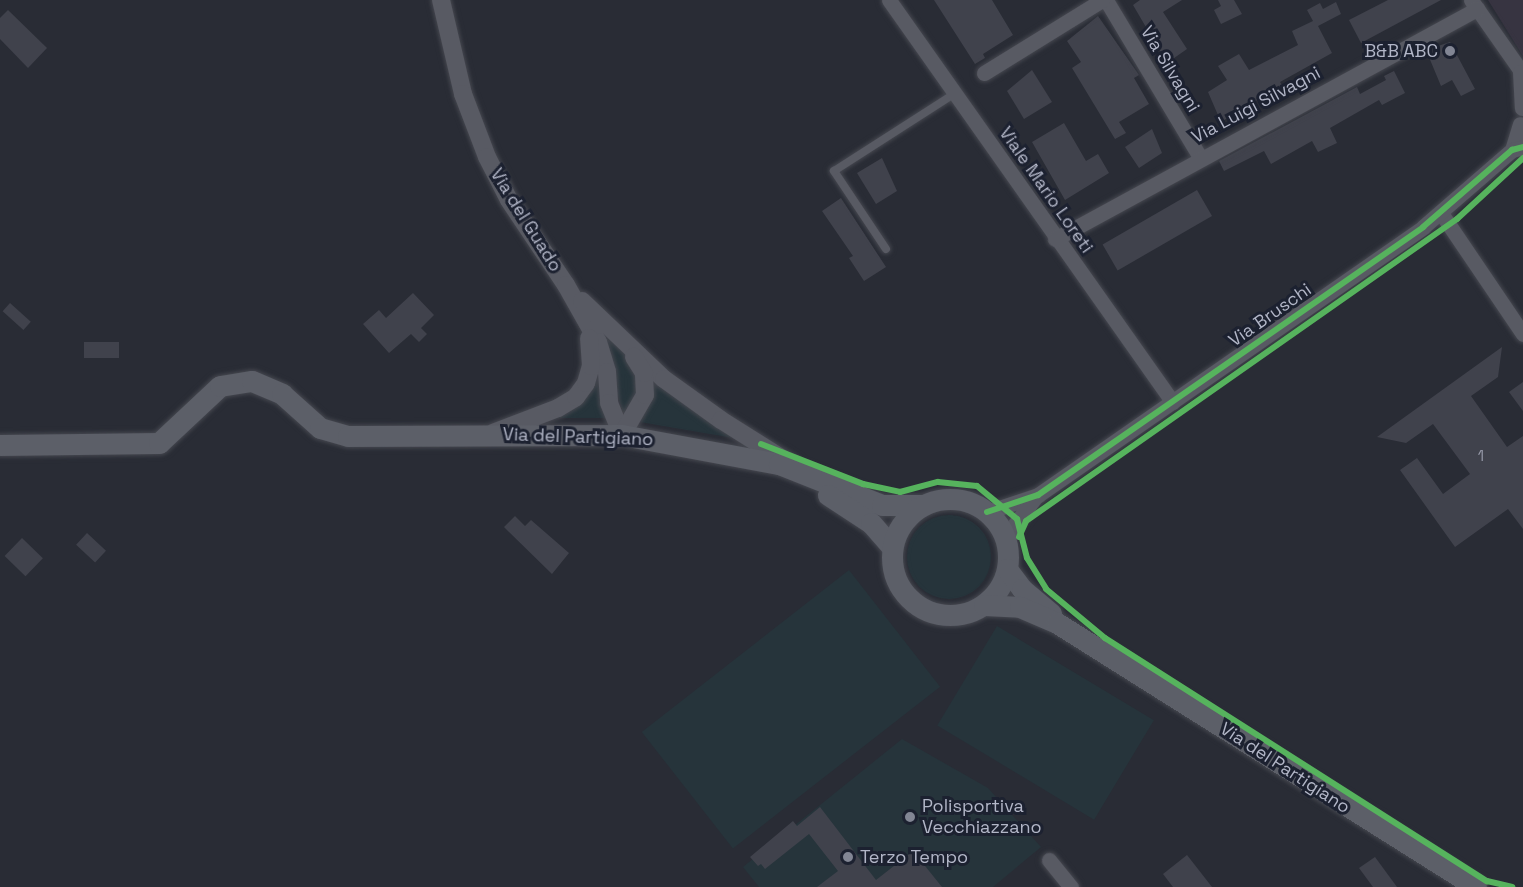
<!DOCTYPE html>
<html>
<head>
<meta charset="utf-8">
<style>
	body { margin:0 }
	#map { position:relative; width:1523px; height:887px; overflow:hidden; background:#292c35; font-family:"Space Grotesk",sans-serif }
	div>[style] { position:absolute }
	[style*='--x'] { left:calc(var(--x)*1px); top:calc(var(--y)*1px); width:calc(var(--w)*1px); rotate:calc(var(--a)*1deg) }
	.medical>* { inset:0; background:#373441 }
	.green>* { inset:0; background:#26343b; transform-origin:0 0 }
	.round { border-radius:50% }
	.building>* { inset:0; background:#40424c; transform-origin:0 0 }
	.roads { filter:drop-shadow(0 0 2px #45474f) drop-shadow(0 0 2px #45474f) }
	.service>* { height:8px; margin:-4px; padding:0 4px; transform-origin:4px; border-radius:4px; background:#585a63 }
	.minor>* { height:15px; margin:-7.5px; padding:0 7.5px; transform-origin:7.5px; border-radius:7.5px; background:#585a63 }
	.tertiary>* { height:18px; margin:-9px; padding:0 9px; transform-origin:9px; border-radius:9px; background:#585a63 }
	.secondary>* { height:21px; margin:-10.5px; padding:0 10.5px; transform-origin:10.5px; border-radius:10.5px; background:#5c5f68 }
	.secondary>.ring { margin:-10.5px; padding:0; box-sizing:content-box; background:none; border:21px solid #5c5f68; border-radius:50% }
	.cycleway>* { height:6px; margin:-3px; padding:0 3px; transform-origin:3px; border-radius:3px; background:#56b35d }
	.dots>* { width:16px; height:16px; translate:-50% -50%; box-sizing:border-box; border:3px solid #1c2130; border-radius:50% }
	span { translate:-50% -50%; white-space:nowrap; text-align:center; line-height:1.15; -webkit-text-stroke:6px #1c2130; paint-order:stroke }
	.number-label { font-size:15px; color:#9699a8 }
	.number-label span { -webkit-text-stroke-width:0 }
	.poi-label { font-size:18px; color:#b2b6c7 }
	.right { translate:-100% -50%; text-align:right }
	.left { translate:0 -50%; text-align:left }
	.street-label { font-size:18px; color:#b2b6c7 }
</style>
</head>
<body>
<div id="map">
	<div class="medical">
		<div style="clip-path:polygon(1488px 0,1523px 0,1523px 56px)"></div>
	</div>
	<div class="green">
		<div style="clip-path:polygon(597px 324px,634px 364px,639px 397px,625px 420px)"></div>
		<div style="clip-path:polygon(599px 364px,609px 418px,552px 418px)"></div>
		<div style="clip-path:polygon(649px 371px,739px 439px,640px 422px,652px 399px)"></div>
		<div class="round" style="left:907px;top:515px;width:84px;height:84px"></div>
		<div style="left:849px;top:570px;width:148px;height:263px;rotate:52deg"></div>
		<div style="left:997px;top:626px;width:183px;height:116px;rotate:31deg"></div>
		<div style="clip-path:polygon(902px 739px,988px 788px,1041px 847px,993px 887px,759px 887px,743px 867px)"></div>
	</div>
	<div class="building">
		<div style="clip-path:polygon(934px 0,992px 0,1013px 35px,983px 54px,985px 58px,975px 64px)"></div>
		<div style="clip-path:polygon(1140px 0,1182px 0,1163px 12px,1187px 49px,1167px 63px,1133px 5px)"></div>
		<div style="clip-path:polygon(1218px 0,1234px 0,1242px 14px,1221px 24px,1214px 10px,1221px 6px)"></div>
		<div style="clip-path:polygon(1388px 0,1441px 0,1361px 43px,1349px 20px)"></div>
		<div style="clip-path:polygon(1336px 2px,1341px 14px,1318px 26px,1332px 53px,1280px 82px,1282px 85px,1221px 122px,1208px 92px,1227px 80px,1218px 66px,1239px 54px,1249px 70px,1298px 45px,1292px 31px,1313px 21px,1307px 10px,1320px 3px,1323px 9px)"></div>
		<div style="clip-path:polygon(8px 10px,47px 48px,28px 68px,0 39px,0 18px)"></div>
		<div style="clip-path:polygon(1098px 16px,1139px 75px,1134px 78px,1149px 104px,1119px 122px,1126px 133px,1115px 139px,1072px 68px,1081px 62px,1067px 41px)"></div>
		<div style="clip-path:polygon(1450px 42px,1475px 89px,1461px 96px,1452px 80px,1441px 86px,1426px 50px)"></div>
		<div style="clip-path:polygon(1032px 70px,1052px 102px,1024px 119px,1007px 91px)"></div>
		<div style="clip-path:polygon(1394px 71px,1405px 93px,1382px 105px,1379px 100px,1330px 128px,1337px 143px,1318px 152px,1312px 141px,1271px 164px,1264px 151px,1224px 171px,1219px 161px,1357px 87px,1360px 94px,1386px 80px,1384px 76px)"></div>
		<div style="clip-path:polygon(1064px 123px,1086px 161px,1098px 154px,1109px 173px,1065px 200px,1032px 142px)"></div>
		<div style="clip-path:polygon(1152px 129px,1162px 153px,1139px 168px,1125px 147px)"></div>
		<div style="clip-path:polygon(882px 158px,897px 191px,876px 204px,857px 173px)"></div>
		<div style="left:1197px;top:190px;width:30px;height:109px;rotate:60deg"></div>
		<div style="clip-path:polygon(841px 198px,886px 267px,864px 281px,849px 258px,853px 256px,822px 211px)"></div>
		<div style="clip-path:polygon(413px 293px,434px 315px,421px 328px,427px 334px,419px 342px,411px 334px,389px 353px,363px 324px,379px 310px,386px 318px)"></div>
		<div style="left:10px;top:303px;width:28px;height:11px;rotate:42deg"></div>
		<div style="left:84px;top:342px;width:35px;height:16px"></div>
		<div style="clip-path:polygon(1502px 347px,1498px 377px,1471px 396px,1507px 447px,1523px 436px,1523px 529px,1508px 509px,1455px 547px,1400px 470px,1417px 458px,1443px 494px,1470px 474px,1433px 424px,1406px 443px,1377px 437px)"></div>
		<div style="clip-path:polygon(1523px 382px,1523px 411px,1509px 392px)"></div>
		<div style="clip-path:polygon(515px 516px,525px 526px,531px 520px,569px 553px,552px 574px,504px 527px)"></div>
		<div style="left:87px;top:533px;width:26px;height:16px;rotate:43deg"></div>
		<div style="left:22px;top:538px;width:29px;height:25px;rotate:44deg"></div>
		<div style="clip-path:polygon(820px 807px,876px 880px,913px 851px,942px 887px,817px 887px,838px 871px,809px 834px,765px 869px,761px 864px,758px 866px,750px 857px,793px 821px,797px 826px)"></div>
		<div style="clip-path:polygon(1187px 855px,1212px 887px,1173px 887px,1163px 874px)"></div>
		<div style="clip-path:polygon(1375px 857px,1397px 887px,1373px 887px,1359px 868px)"></div>
	</div>
	<div class="roads">
		<div class="service">
			<div style="--x:886;--y:249;--w:94;--a:-123.7"></div>
			<div style="--x:834;--y:171;--w:143;--a:-32.7"></div>
		</div>
		<div class="minor">
			<div style="--x:889;--y:0;--w:492;--a:54.8"></div>
			<div style="--x:1106;--y:0;--w:183;--a:59.1"></div>
			<div style="--x:1471;--y:0;--w:90;--a:54.9"></div>
			<div style="--x:1520;--y:72;--w:36;--a:87"></div>
			<div style="--x:984;--y:73;--w:139;--a:-31.7"></div>
			<div style="--x:1512;--y:150;--w:27;--a:-73"></div>
			<div style="--x:1441;--y:213;--w:146;--a:55.9"></div>
			<div style="--x:1055;--y:239;--w:481;--a:-28.6"></div>
			<div style="--x:987;--y:512;--w:54;--a:-18.4"></div>
			<div style="--x:1038;--y:495;--w:469;--a:-34.8"></div>
			<div style="--x:1423;--y:227;--w:118;--a:-40.9"></div>
			<div style="--x:1512;--y:150;--w:11;--a:-15"></div>
			<div style="--x:1005;--y:537;--w:48;--a:-52.7"></div>
			<div style="--x:1049;--y:860;--w:35;--a:51"></div>
		</div>
		<div class="tertiary">
			<div style="--x:441;--y:0;--w:97;--a:76.8"></div>
			<div style="--x:463;--y:94;--w:67;--a:69.1"></div>
			<div style="--x:487;--y:157;--w:48;--a:62.9"></div>
			<div style="--x:509;--y:200;--w:102;--a:56.2"></div>
			<div style="--x:566;--y:285;--w:65;--a:60.7"></div>
			<div style="--x:598;--y:342;--w:31;--a:73"></div>
			<div style="--x:607;--y:372;--w:31;--a:86"></div>
			<div style="--x:609;--y:403;--w:35;--a:68"></div>
			<div style="--x:582;--y:301;--w:113;--a:43.6"></div>
			<div style="--x:664;--y:379;--w:70;--a:35.7"></div>
			<div style="--x:721;--y:420;--w:86;--a:32.2"></div>
			<div style="--x:493;--y:433;--w:70;--a:-21"></div>
			<div style="--x:558;--y:408;--w:21;--a:-31"></div>
			<div style="--x:576;--y:397;--w:17;--a:-54"></div>
			<div style="--x:586;--y:383;--w:18;--a:-74"></div>
			<div style="--x:591;--y:366;--w:28;--a:-94"></div>
			<div style="--x:622;--y:435;--w:46;--a:-60.1"></div>
			<div style="--x:645;--y:395;--w:22;--a:-93"></div>
			<div style="--x:644;--y:373;--w:19;--a:-122"></div>
		</div>
		<div class="secondary">
			<div style="--x:0;--y:445;--w:159;--a:-0.7"></div>
			<div style="--x:159;--y:443;--w:83;--a:-43.1"></div>
			<div style="--x:220;--y:386;--w:32;--a:-9"></div>
			<div style="--x:252;--y:381;--w:33;--a:23"></div>
			<div style="--x:282;--y:394;--w:51;--a:41.8"></div>
			<div style="--x:320;--y:428;--w:29;--a:16"></div>
			<div style="--x:348;--y:436;--w:274;--a:-0.2"></div>
			<div style="--x:622;--y:435;--w:160;--a:10.5"></div>
			<div style="--x:779;--y:464;--w:111;--a:21.7"></div>
			<div style="--x:882;--y:505;--w:41;--a:0"></div>
			<div style="--x:828;--y:495;--w:51;--a:33.1"></div>
			<div style="--x:871;--y:523;--w:32;--a:49"></div>
			<div class="ring" style="left:892px;top:499px;width:95px;height:95px"></div>
			<div style="--x:1007;--y:569;--w:25;--a:53"></div>
			<div style="--x:1022;--y:589;--w:38;--a:40"></div>
			<div style="--x:984;--y:605;--w:36;--a:3"></div>
			<div style="--x:1020;--y:607;--w:40;--a:23.4"></div>
			<div style="--x:1057;--y:623;--w:495;--a:32.2"></div>
		</div>
	</div>
	<div class="cycleway">
		<div style="--x:761;--y:444;--w:110;--a:21.4"></div>
		<div style="--x:863;--y:484;--w:38;--a:12"></div>
		<div style="--x:900;--y:492;--w:39;--a:-15"></div>
		<div style="--x:938;--y:482;--w:39;--a:6"></div>
		<div style="--x:977;--y:486;--w:52;--a:39.5"></div>
		<div style="--x:1017;--y:519;--w:40;--a:75.6"></div>
		<div style="--x:1027;--y:558;--w:36;--a:58"></div>
		<div style="--x:1046;--y:589;--w:77;--a:39.7"></div>
		<div style="--x:1105;--y:638;--w:453;--a:32.5"></div>
		<div style="--x:1487;--y:881;--w:26;--a:13"></div>
		<div style="--x:987;--y:512;--w:54;--a:-18.4"></div>
		<div style="--x:1038;--y:495;--w:469;--a:-34.8"></div>
		<div style="--x:1423;--y:227;--w:118;--a:-40.9"></div>
		<div style="--x:1512;--y:150;--w:11;--a:-15"></div>
		<div style="--x:1019;--y:537;--w:17;--a:-66"></div>
		<div style="--x:1026;--y:521;--w:526;--a:-35.02"></div>
		<div style="--x:1457;--y:219;--w:90;--a:-42.7"></div>
	</div>
	<div class="dots">
		<div style="left:1450px;top:51px;background:#828694"></div>
		<div style="left:910px;top:817px;background:#828694"></div>
		<div style="left:848px;top:857px;background:#828694"></div>
	</div>
	<div class="number-label">
		<span style="left:1481px;top:456px">1</span>
	</div>
	<div class="poi-label">
		<span class="right" style="left:1438px;top:51px">B&amp;B ABC</span>
		<span class="left" style="left:922px;top:817px">Polisportiva<br>Vecchiazzano</span>
		<span class="left" style="left:860px;top:857px">Terzo Tempo</span>
	</div>
	<div class="street-label">
		<span style="left:1170px;top:69px;rotate:59deg">Via Silvagni</span>
		<span style="left:1256px;top:105px;rotate:-28deg">Via Luigi Silvagni</span>
		<span style="left:1046px;top:190px;rotate:55deg">Viale Mario Loreti</span>
		<span style="left:526px;top:220px;rotate:58deg">Via del Guado</span>
		<span style="left:1270px;top:315px;rotate:-35deg">Via Bruschi</span>
		<span style="left:578px;top:437px;rotate:2deg">Via del Partigiano</span>
		<span style="left:1285px;top:768px;rotate:33deg">Via del Partigiano</span>
	</div>
</div>
</body>
</html>
